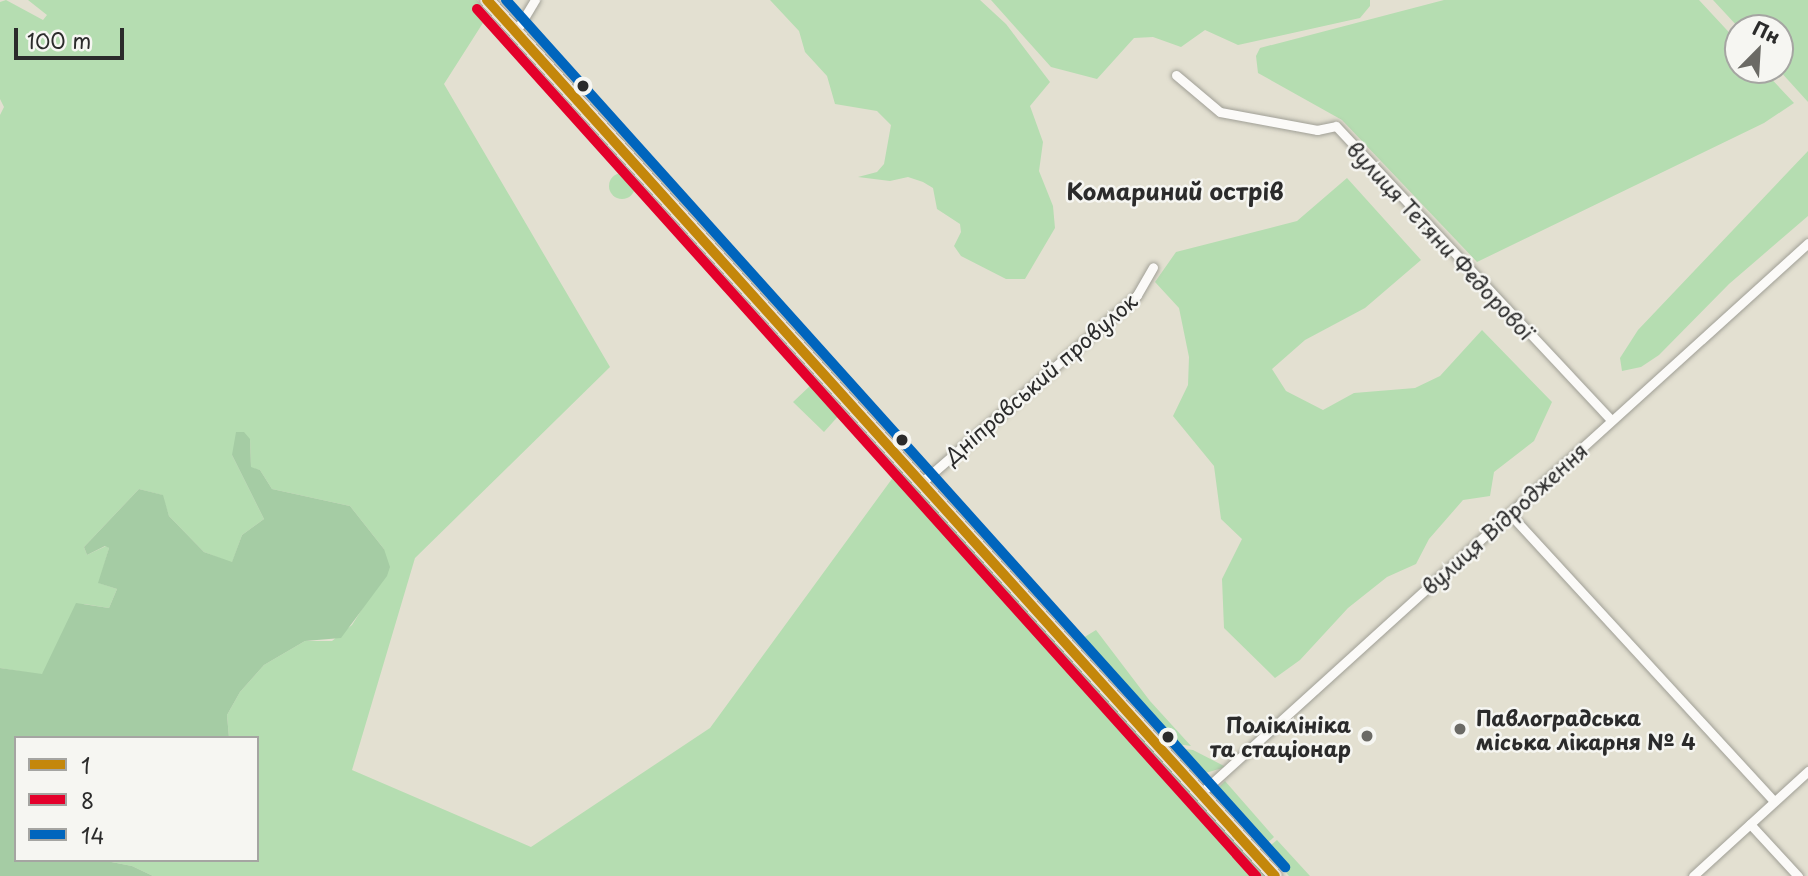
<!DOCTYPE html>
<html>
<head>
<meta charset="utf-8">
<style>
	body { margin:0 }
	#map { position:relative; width:1808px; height:876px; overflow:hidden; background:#e3e0d1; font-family:"Playpen Sans",sans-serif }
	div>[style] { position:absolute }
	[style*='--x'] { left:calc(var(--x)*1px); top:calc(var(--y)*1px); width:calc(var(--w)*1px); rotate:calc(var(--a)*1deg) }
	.green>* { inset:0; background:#b5ddb1 }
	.round { border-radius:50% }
	.forest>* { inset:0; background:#a5cca4 }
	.roads { filter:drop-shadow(0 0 2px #a09f96) drop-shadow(0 0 2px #a09f96) }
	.minor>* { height:9px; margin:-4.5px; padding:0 4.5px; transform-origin:4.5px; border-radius:4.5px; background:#fbfaf8 }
	.trunk>* { height:14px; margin:-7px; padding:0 7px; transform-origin:7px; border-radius:7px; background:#ebe3d8 }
	.bus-1>* { height:10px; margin:-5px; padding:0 5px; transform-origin:5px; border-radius:5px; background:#c4870b }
	.bus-2>* { height:10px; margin:-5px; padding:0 5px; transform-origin:5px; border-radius:5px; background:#e4002b }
	.bus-3>* { height:10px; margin:-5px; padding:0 5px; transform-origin:5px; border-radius:5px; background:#0065bd }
	.dots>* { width:19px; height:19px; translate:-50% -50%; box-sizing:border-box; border:4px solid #f6f6f2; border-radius:50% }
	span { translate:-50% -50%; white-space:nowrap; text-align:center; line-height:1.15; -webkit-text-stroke:5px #f6f6f2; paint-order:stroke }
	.street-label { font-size:21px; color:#2b2b2b }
	.poi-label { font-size:21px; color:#2b2b2b; font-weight:700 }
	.left { translate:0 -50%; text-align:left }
	.right { translate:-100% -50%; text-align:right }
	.neighbourhood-label { font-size:23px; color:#2b2b2b; font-weight:700 }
	.legend { position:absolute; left:14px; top:736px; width:245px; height:126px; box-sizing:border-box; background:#f6f6f2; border:2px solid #a5a5a2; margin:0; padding:9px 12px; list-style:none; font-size:21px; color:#2b2b2b }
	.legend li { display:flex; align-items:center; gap:14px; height:35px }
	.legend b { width:35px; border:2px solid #a5a5a2 }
	.north { position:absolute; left:1724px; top:14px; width:70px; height:70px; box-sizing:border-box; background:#f6f6f2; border:2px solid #a5a5a2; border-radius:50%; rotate:24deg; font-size:19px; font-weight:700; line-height:28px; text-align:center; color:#2b2b2b }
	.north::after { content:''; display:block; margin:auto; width:24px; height:32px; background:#6b6a65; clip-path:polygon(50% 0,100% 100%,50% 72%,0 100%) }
	.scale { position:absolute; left:14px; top:28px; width:110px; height:32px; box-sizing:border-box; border:4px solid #2b2b2b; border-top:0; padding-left:9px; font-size:21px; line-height:24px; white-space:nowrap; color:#2b2b2b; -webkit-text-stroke:5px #f6f6f2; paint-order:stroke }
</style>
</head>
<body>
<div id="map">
	<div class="green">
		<div style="clip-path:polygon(6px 0,43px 20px,47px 15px,28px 0,477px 0,488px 15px,444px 84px,610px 367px,415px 558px,352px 770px,531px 847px,710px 728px,905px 461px,1278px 876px,153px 876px,132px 866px,101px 860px,257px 860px,257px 738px,229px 738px,227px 715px,240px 692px,264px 665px,305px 641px,332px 641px,352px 625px,374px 590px,384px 549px,350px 506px,272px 489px,260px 470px,251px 468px,250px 439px,232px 455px,264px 519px,242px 535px,232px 563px,204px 552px,169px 516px,162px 495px,139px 489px,84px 547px,87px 555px,106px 546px,109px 548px,99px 583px,117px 589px,109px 608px,84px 604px,42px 675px,0 668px,0 115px,4px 107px,0 99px,0 2px)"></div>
		<div style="clip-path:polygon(770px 0,980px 0,1006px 24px,1050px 82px,1030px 106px,1043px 142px,1039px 171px,1053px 206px,1055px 228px,1025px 279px,1006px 279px,961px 256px,954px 246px,961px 232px,960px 224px,937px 209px,933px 188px,923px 182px,908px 177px,890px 181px,858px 177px,877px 172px,884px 164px,891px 125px,877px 111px,835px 104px,827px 76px,805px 52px,799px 31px)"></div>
		<div style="clip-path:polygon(991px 0,1370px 0,1370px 6px,1360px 18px,1238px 45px,1205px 30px,1181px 47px,1153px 37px,1134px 38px,1097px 79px,1051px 67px)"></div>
		<div style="clip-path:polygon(1444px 0,1699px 0,1738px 42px,1738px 70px,1763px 70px,1794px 103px,1764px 123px,1477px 262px,1342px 120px,1258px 73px,1256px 56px,1260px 48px)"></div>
		<div style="clip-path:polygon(1713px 0,1808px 0,1808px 102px,1779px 70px,1780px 28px,1739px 28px)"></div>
		<div style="clip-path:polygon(1808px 151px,1808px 216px,1729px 284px,1659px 355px,1641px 367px,1622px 371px,1620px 358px,1638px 330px)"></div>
		<div class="round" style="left:609px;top:173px;width:26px;height:26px"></div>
		<div style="clip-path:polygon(1347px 178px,1421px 260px,1365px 308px,1305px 340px,1272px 369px,1286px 391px,1323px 410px,1354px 393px,1415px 388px,1440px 376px,1482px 330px,1552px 402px,1534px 441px,1494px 472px,1490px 496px,1463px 500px,1429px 539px,1416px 564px,1387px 577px,1348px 608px,1300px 660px,1275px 678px,1224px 628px,1222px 579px,1242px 539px,1221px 519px,1214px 466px,1173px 416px,1188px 385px,1189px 357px,1179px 308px,1155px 282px,1176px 252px,1297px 221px)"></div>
		<div style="clip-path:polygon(812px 384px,832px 411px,841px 413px,824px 432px,793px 402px)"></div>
		<div style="clip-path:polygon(1096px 630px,1150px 701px,1191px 746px,1177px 744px,1172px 731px,1164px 729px,1083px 638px)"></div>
		<div style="clip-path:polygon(1176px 748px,1193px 750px,1226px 767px,1202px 774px)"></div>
		<div style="clip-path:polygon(1225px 781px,1274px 837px,1263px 847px,1218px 797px,1218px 788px)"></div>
		<div style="clip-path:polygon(1277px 840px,1310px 876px,1289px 876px,1266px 849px)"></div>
	</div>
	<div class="forest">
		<div style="clip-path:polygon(236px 432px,244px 432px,250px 439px,251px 467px,260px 470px,272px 489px,350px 506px,384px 549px,390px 567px,387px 576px,341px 638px,305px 641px,264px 665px,240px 692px,227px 715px,229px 738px,16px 738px,16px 860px,101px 860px,132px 866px,153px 876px,0 876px,0 668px,42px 674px,76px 603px,109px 608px,117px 589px,98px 583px,109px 548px,105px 546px,87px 555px,84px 547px,139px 489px,163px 495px,169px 516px,204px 552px,232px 562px,242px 535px,264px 519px,232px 455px)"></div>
	</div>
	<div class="roads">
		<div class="minor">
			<div style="--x:515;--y:33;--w:39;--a:-59"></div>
			<div style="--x:1176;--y:75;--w:57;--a:40.1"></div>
			<div style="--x:1220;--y:112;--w:99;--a:10.5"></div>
			<div style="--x:1317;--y:130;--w:19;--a:-12"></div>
			<div style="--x:1336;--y:126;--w:403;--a:46.9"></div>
			<div style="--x:921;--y:483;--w:286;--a:-41"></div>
			<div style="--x:1137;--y:295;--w:32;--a:-60"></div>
			<div style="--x:1509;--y:513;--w:391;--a:47.4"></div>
			<div style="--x:1201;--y:793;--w:819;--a:-42.18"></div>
			<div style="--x:1750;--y:824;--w:71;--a:47.3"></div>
			<div style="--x:1693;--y:876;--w:156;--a:-42.4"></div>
		</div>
		<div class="trunk">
			<div style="--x:487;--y:0;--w:1178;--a:48.03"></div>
		</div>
	</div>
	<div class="bus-1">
		<div style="--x:487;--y:0;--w:1178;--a:48.03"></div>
	</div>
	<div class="bus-2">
		<div style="--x:477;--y:9;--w:1166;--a:48.06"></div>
	</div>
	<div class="bus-3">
		<div style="--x:506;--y:0;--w:1166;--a:48.06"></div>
	</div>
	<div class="dots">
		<div style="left:583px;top:86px;background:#2b2b2b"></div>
		<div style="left:902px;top:440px;background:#2b2b2b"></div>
		<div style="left:1460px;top:729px;background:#6b6a65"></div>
		<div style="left:1367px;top:736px;background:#6b6a65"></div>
		<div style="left:1168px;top:737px;background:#2b2b2b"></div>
	</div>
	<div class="street-label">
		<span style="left:1441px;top:240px;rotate:47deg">вулиця Тетяни Федорової</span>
		<span style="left:1040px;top:378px;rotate:-41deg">Дніпровський провулок</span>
		<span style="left:1504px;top:518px;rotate:-42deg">вулиця Відродження</span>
	</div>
	<div class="poi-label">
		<span class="left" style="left:1476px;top:729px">Павлоградська<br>міська лікарня № 4</span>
		<span class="right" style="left:1351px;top:736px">Поліклініка<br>та стаціонар</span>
	</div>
	<div class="neighbourhood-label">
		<span style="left:1175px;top:191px">Комариний острів</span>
	</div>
	<ul class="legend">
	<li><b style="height:9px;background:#c4870b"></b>1</li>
	<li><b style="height:9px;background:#e4002b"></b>8</li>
	<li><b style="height:9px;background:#0065bd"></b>14</li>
	</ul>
	<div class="north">Пн</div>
	<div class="scale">100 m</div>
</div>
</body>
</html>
